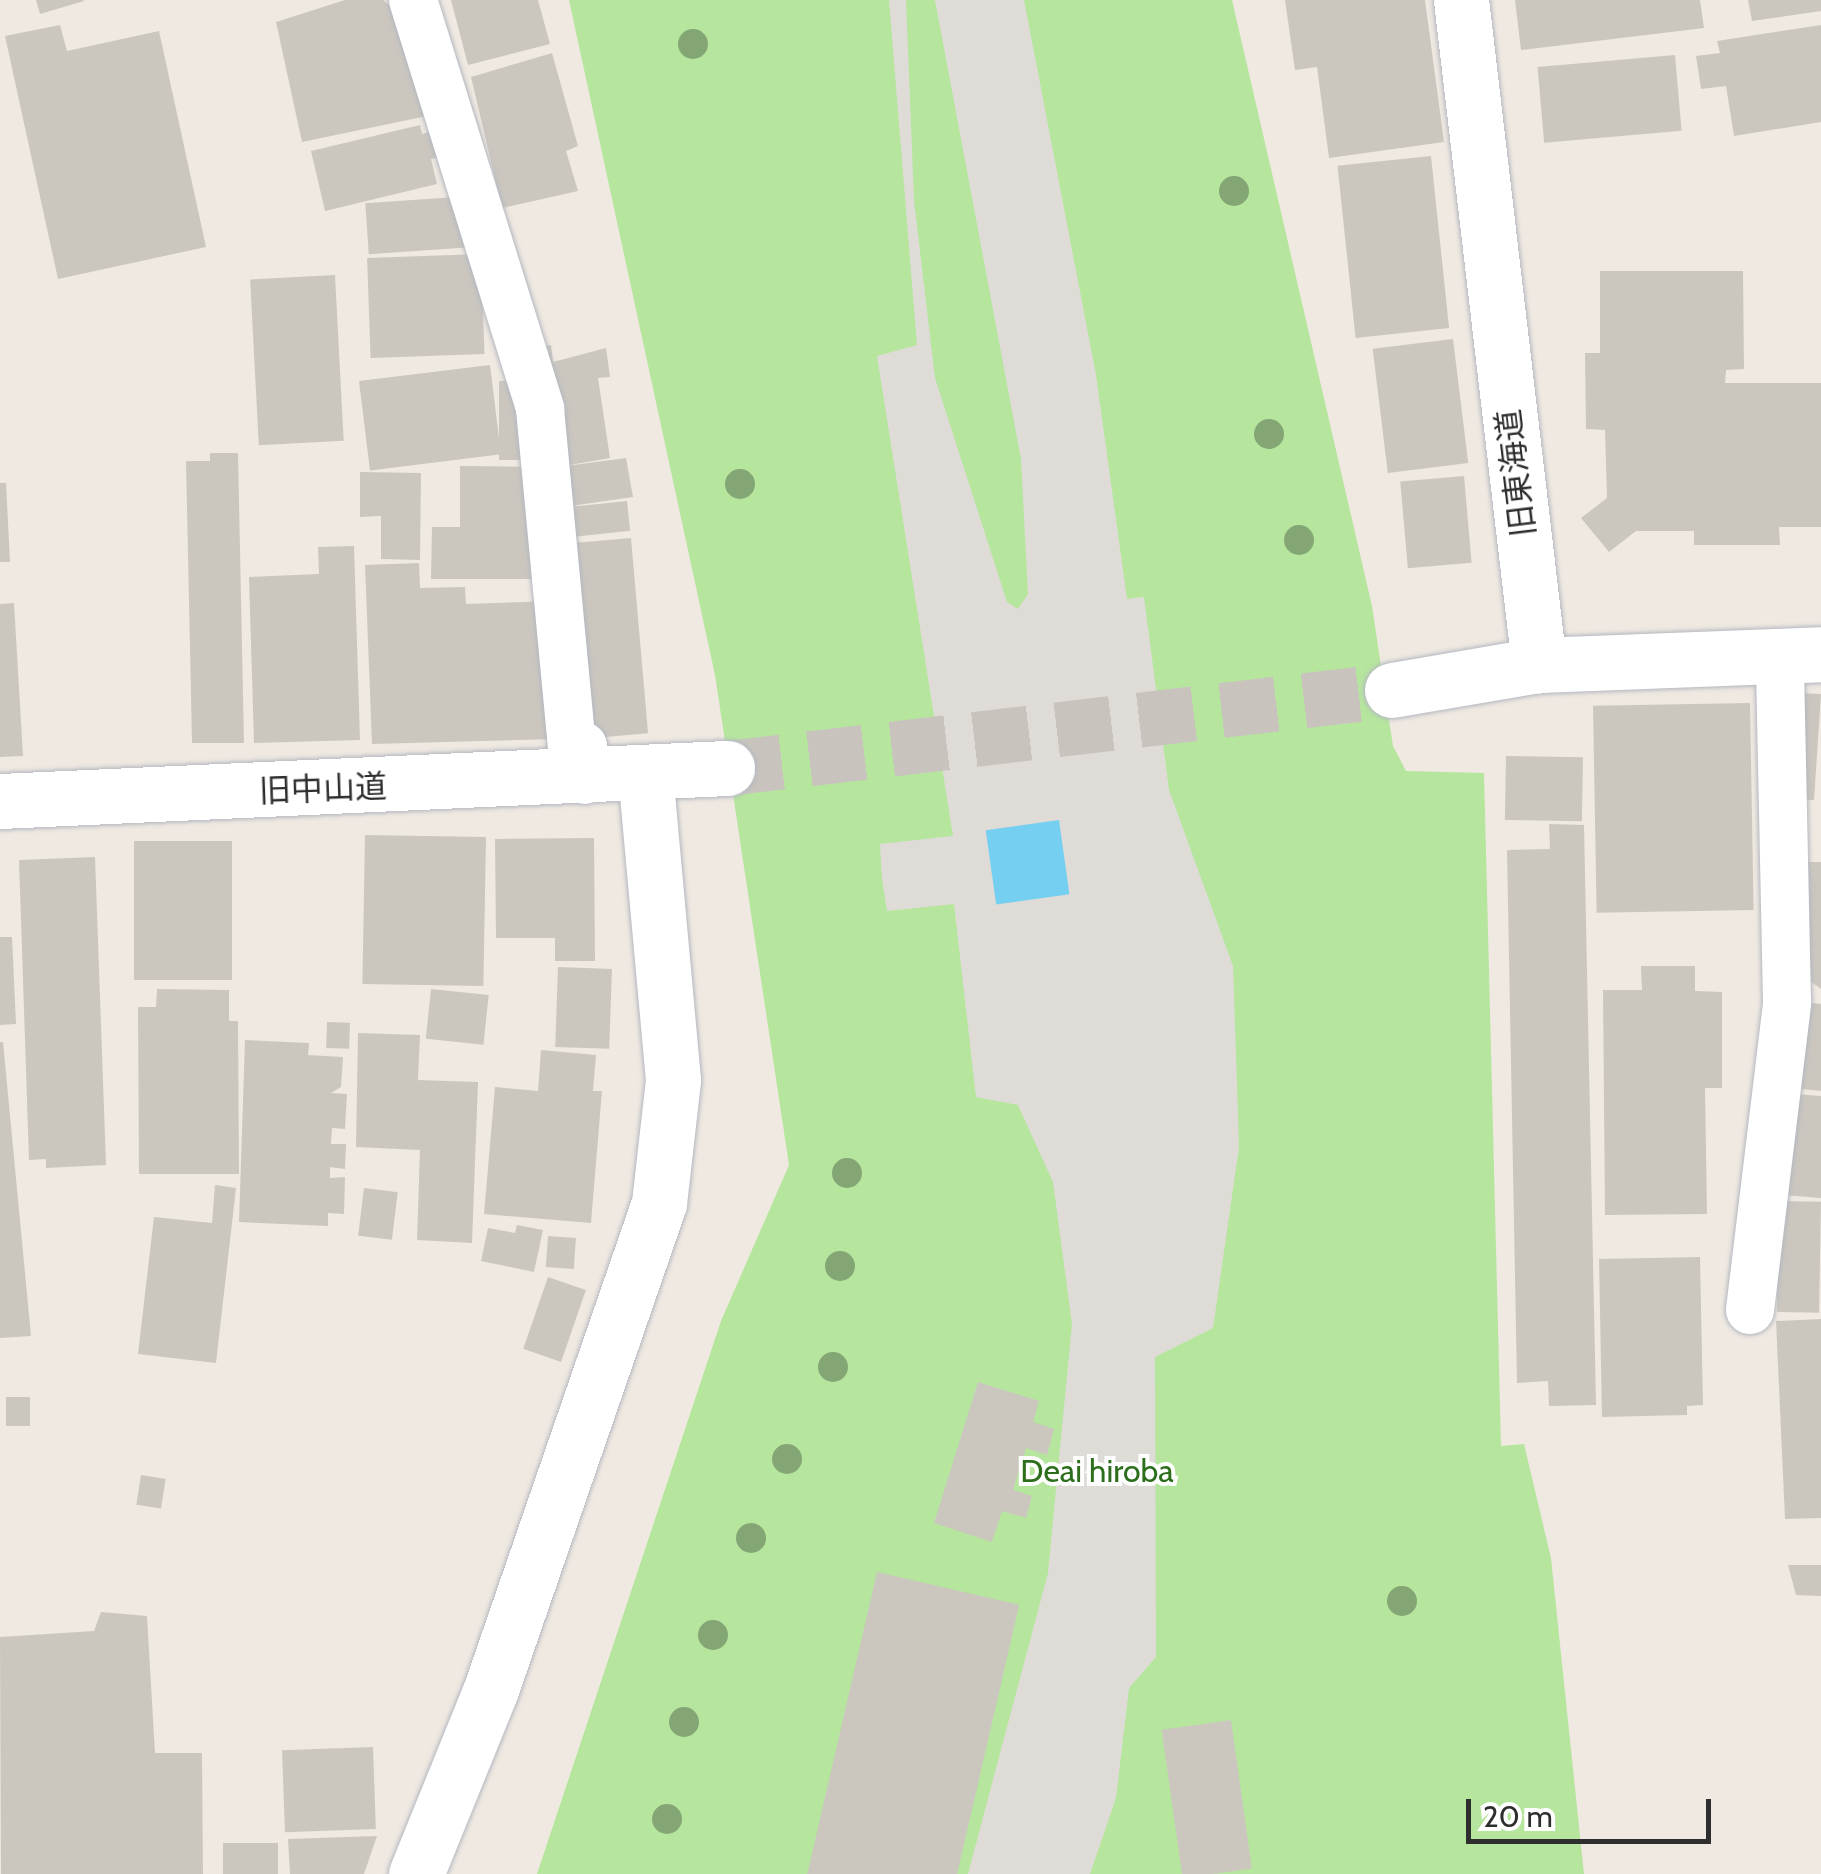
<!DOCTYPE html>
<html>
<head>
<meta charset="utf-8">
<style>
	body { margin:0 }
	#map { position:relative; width:1821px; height:1874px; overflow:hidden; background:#efe9e1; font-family:Cabin,"Noto Sans JP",sans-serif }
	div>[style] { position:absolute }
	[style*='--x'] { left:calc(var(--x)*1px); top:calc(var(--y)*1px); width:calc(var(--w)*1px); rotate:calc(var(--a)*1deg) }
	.green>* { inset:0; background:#b6e59e }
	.plaza>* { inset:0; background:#dfdcd8 }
	.water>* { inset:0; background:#75cff0; transform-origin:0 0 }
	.building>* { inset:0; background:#cbc7bf; transform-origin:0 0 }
	.minor-tunnel>* { height:55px; margin-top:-27.5px; transform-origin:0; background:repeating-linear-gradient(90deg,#c8c4bd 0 55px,transparent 0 83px) }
	.roads { filter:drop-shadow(0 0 2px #b4b7c1) drop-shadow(0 0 2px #b4b7c1) }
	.service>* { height:48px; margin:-24px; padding:0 24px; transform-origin:24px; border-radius:24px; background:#fff }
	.minor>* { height:55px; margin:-27.5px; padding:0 27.5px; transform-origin:27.5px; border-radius:27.5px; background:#fff }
	.tertiary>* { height:55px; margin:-27.5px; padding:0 27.5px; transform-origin:27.5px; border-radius:27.5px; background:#fff }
	.trees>* { width:30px; height:30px; margin:-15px; border-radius:50%; background:#84a574 }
	span { translate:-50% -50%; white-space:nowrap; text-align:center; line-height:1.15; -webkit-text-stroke:8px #fff; paint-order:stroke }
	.street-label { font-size:32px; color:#2e2e2e }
	.park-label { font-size:32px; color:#2c6e1b }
	.scale { position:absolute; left:1466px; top:1799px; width:245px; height:45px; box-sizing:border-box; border:5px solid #2e2e2e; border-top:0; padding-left:12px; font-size:30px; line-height:35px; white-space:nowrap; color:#2e2e2e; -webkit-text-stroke:8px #fff; paint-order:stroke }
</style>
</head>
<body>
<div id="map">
	<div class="green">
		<div style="clip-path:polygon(569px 0,1232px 0,1372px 606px,1393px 746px,1406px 771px,1484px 773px,1501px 1446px,1524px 1444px,1551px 1558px,1584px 1874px,537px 1874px,721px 1321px,789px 1165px,715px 675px)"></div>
	</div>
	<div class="plaza">
		<div style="clip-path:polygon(889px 0,906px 0,914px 201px,935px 378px,1007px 602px,1018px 609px,1028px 594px,1021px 459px,935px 0,1024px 0,1096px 375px,1127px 599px,1144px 597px,1169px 790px,1233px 966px,1239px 1147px,1213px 1328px,1155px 1357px,1156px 1657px,1129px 1688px,1116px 1798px,1090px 1874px,968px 1874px,1048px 1573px,1072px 1324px,1053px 1182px,1018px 1105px,976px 1097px,954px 904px,887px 911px,882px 878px,880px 844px,953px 836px,877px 356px,917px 345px)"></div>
	</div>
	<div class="water">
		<div style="left:1059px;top:820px;width:75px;height:74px;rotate:82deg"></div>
	</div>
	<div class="building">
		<div style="clip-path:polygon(36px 0,83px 0,84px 1px,40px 14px)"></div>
		<div style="clip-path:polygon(345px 0,383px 0,406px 19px,427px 116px,302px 142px,276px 22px)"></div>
		<div style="clip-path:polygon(451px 0,538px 0,550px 44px,468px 65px)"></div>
		<div style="clip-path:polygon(1285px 0,1425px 0,1444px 142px,1329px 158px,1317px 67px,1295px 70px)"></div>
		<div style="clip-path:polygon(1515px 0,1700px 0,1704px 28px,1521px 50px)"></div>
		<div style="clip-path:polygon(1748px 0,1821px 0,1821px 11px,1752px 21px)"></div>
		<div style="clip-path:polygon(60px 25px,67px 51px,159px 31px,206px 247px,58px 279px,5px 36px)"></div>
		<div style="clip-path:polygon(1821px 25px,1821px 122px,1734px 136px,1726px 86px,1701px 89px,1696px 56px,1720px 53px,1717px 41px)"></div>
		<div style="clip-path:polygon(552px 53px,578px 146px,566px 151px,578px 191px,502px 208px,471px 77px)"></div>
		<div style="left:1675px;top:55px;width:76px;height:138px;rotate:85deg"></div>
		<div style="clip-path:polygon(420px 125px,422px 134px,440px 129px,447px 155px,431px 159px,437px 184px,325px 211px,311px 151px)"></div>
		<div style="left:1431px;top:156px;width:173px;height:94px;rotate:84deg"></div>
		<div style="left:470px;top:196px;width:51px;height:105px;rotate:86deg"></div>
		<div style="left:481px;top:254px;width:100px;height:114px;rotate:88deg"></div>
		<div style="clip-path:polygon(1600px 271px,1743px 271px,1744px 369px,1726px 370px,1725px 383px,1821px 383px,1821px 527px,1779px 527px,1780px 545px,1694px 545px,1694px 531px,1636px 531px,1609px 552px,1581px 518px,1607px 498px,1605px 430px,1586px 429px,1585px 353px,1600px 353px)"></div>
		<div style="left:335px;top:275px;width:166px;height:85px;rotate:87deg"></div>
		<div style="left:1453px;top:339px;width:125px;height:81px;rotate:83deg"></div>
		<div style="clip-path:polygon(551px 345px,553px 362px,606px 348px,610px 377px,598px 378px,610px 458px,558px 467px,626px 458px,633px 497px,557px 508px,532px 348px)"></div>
		<div style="left:490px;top:365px;width:90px;height:132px;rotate:83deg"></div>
		<div style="left:499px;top:381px;width:24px;height:79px"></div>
		<div style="clip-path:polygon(210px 453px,238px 453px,244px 743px,192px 743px,186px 461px,210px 461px)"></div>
		<div style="clip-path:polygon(460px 466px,542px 467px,542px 579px,431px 579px,432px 527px,460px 527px)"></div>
		<div style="clip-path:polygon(360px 472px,421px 473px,420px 560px,381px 559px,381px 516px,360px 517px)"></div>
		<div style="left:1464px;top:476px;width:87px;height:64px;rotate:85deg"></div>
		<div style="clip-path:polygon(0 483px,6px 483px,10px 562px,0 562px)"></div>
		<div style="left:627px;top:501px;width:30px;height:70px;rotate:84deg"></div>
		<div style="left:631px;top:538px;width:196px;height:69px;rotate:85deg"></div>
		<div style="clip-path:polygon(354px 546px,360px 740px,254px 743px,249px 577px,319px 574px,318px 547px)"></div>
		<div style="clip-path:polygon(419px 563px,420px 588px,465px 587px,466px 604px,552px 601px,556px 739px,372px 744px,365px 565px)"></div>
		<div style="clip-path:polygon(14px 603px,23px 756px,0 757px,0 604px)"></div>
		<div style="clip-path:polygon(1795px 693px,1821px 694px,1814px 800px,1792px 799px)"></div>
		<div style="left:1750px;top:703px;width:207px;height:157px;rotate:89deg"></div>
		<div style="left:1506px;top:756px;width:77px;height:64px;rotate:1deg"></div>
		<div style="clip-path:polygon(1549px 824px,1584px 825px,1596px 1405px,1549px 1406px,1548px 1381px,1517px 1383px,1507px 850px,1550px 849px)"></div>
		<div style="left:365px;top:835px;width:121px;height:149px;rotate:1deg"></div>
		<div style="clip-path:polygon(594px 838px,595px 961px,555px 961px,555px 938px,496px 938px,495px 839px)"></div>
		<div style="left:134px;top:841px;width:98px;height:139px"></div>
		<div style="clip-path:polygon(95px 857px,106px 1165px,46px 1168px,46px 1159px,29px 1160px,19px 860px)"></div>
		<div style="clip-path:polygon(1801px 862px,1821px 862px,1821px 989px,1805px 977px)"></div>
		<div style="clip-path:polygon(0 937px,12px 937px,16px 1024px,0 1025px)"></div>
		<div style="clip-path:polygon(1641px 966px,1695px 966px,1695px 991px,1722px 992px,1722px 1088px,1705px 1088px,1707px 1214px,1605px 1215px,1603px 990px,1642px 990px)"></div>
		<div style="left:558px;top:967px;width:54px;height:80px;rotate:2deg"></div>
		<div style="clip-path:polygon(157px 989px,229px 990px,229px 1021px,238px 1021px,239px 1174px,139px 1174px,138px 1007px,156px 1007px)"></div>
		<div style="left:431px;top:989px;width:58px;height:50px;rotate:6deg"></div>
		<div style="clip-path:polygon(1793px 1001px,1821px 1004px,1821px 1091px,1784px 1087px)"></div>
		<div style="left:327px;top:1022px;width:23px;height:26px;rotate:2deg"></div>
		<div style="clip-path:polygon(358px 1033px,420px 1035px,418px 1080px,478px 1082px,472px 1243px,417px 1240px,420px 1150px,356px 1147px)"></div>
		<div style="clip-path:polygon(245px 1040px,309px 1043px,308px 1055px,343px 1057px,341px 1087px,331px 1093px,347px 1094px,345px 1129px,332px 1128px,331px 1144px,346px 1144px,345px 1169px,330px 1167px,330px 1178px,345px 1177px,344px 1214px,328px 1213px,328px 1226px,239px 1222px)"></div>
		<div style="clip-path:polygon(3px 1042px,31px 1336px,0 1338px,0 1042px)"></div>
		<div style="clip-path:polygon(541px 1050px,596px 1055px,593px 1091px,602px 1091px,591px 1223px,484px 1214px,495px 1087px,538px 1091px)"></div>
		<div style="clip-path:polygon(1780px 1093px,1821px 1096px,1821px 1198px,1773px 1194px)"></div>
		<div style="clip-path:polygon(215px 1185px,236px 1188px,216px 1363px,138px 1354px,154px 1217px,212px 1223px)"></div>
		<div style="left:364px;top:1188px;width:34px;height:48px;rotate:7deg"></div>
		<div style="left:1779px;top:1201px;width:42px;height:111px;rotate:1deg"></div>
		<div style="clip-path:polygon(517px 1225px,543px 1230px,534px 1272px,481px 1261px,488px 1228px,515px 1233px)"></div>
		<div style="left:548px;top:1236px;width:28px;height:31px;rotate:4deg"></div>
		<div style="clip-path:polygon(1700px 1257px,1703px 1405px,1687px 1406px,1687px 1415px,1602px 1417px,1599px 1259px)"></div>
		<div style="left:548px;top:1277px;width:40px;height:76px;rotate:19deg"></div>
		<div style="clip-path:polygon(1821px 1319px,1821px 1518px,1785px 1519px,1776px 1321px)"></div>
		<div style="clip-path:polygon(978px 1382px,1039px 1401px,1033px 1422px,1054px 1429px,1047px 1455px,1026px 1448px,1013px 1490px,1032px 1496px,1026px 1518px,1002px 1511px,992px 1542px,934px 1523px)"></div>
		<div style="left:6px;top:1397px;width:24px;height:29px"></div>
		<div style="left:141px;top:1475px;width:25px;height:30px;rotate:9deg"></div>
		<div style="clip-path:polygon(1788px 1565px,1821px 1565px,1821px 1596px,1796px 1595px)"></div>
		<div style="left:877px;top:1572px;width:146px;height:310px;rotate:13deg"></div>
		<div style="clip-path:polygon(101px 1612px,147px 1616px,155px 1753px,202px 1753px,203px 1874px,1px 1874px,0 1637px,94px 1631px)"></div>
		<div style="left:1231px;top:1720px;width:150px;height:70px;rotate:82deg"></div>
		<div style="left:373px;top:1747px;width:82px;height:91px;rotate:88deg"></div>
		<div style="clip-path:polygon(377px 1836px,364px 1874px,290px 1874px,288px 1839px)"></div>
		<div style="left:223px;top:1843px;width:55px;height:31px"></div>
	</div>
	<div class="minor-tunnel">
		<div style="--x:727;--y:768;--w:670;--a:-6.69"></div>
	</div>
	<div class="roads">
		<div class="service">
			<div style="--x:413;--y:0;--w:428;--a:72.7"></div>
			<div style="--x:540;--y:409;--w:341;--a:84.6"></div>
			<div style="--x:572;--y:748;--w:11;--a:-10"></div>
			<div style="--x:583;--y:746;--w:34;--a:87"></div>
			<div style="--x:1750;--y:1310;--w:310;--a:-83.1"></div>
			<div style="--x:1787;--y:1002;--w:347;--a:-91.2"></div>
		</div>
		<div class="minor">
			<div style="--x:1461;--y:0;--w:670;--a:83.31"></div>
			<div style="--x:1392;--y:690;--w:149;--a:-9.7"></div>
			<div style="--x:1539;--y:665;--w:282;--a:-2.2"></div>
			<div style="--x:0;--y:801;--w:728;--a:-2.6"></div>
		</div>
		<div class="tertiary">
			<div style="--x:416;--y:1874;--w:196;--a:-67.9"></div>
			<div style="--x:490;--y:1692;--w:517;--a:-70.93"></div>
			<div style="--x:659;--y:1203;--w:124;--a:-83.5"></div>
			<div style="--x:673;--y:1080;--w:306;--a:-95.2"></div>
		</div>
	</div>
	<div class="trees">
		<div style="left:693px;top:44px"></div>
		<div style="left:1234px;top:191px"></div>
		<div style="left:1269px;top:434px"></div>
		<div style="left:740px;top:484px"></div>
		<div style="left:1299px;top:540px"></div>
		<div style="left:847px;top:1173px"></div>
		<div style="left:840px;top:1266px"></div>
		<div style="left:833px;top:1367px"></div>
		<div style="left:787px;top:1459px"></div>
		<div style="left:751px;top:1538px"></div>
		<div style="left:1402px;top:1601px"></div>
		<div style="left:713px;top:1635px"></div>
		<div style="left:684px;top:1722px"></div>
		<div style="left:667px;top:1819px"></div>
	</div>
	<div class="street-label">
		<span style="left:1516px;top:473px;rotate:-97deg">旧東海道</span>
		<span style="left:323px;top:789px;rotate:-2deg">旧中山道</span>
	</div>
	<div class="park-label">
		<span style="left:1097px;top:1471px">Deai hiroba</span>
	</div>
	<div class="scale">20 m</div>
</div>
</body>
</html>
